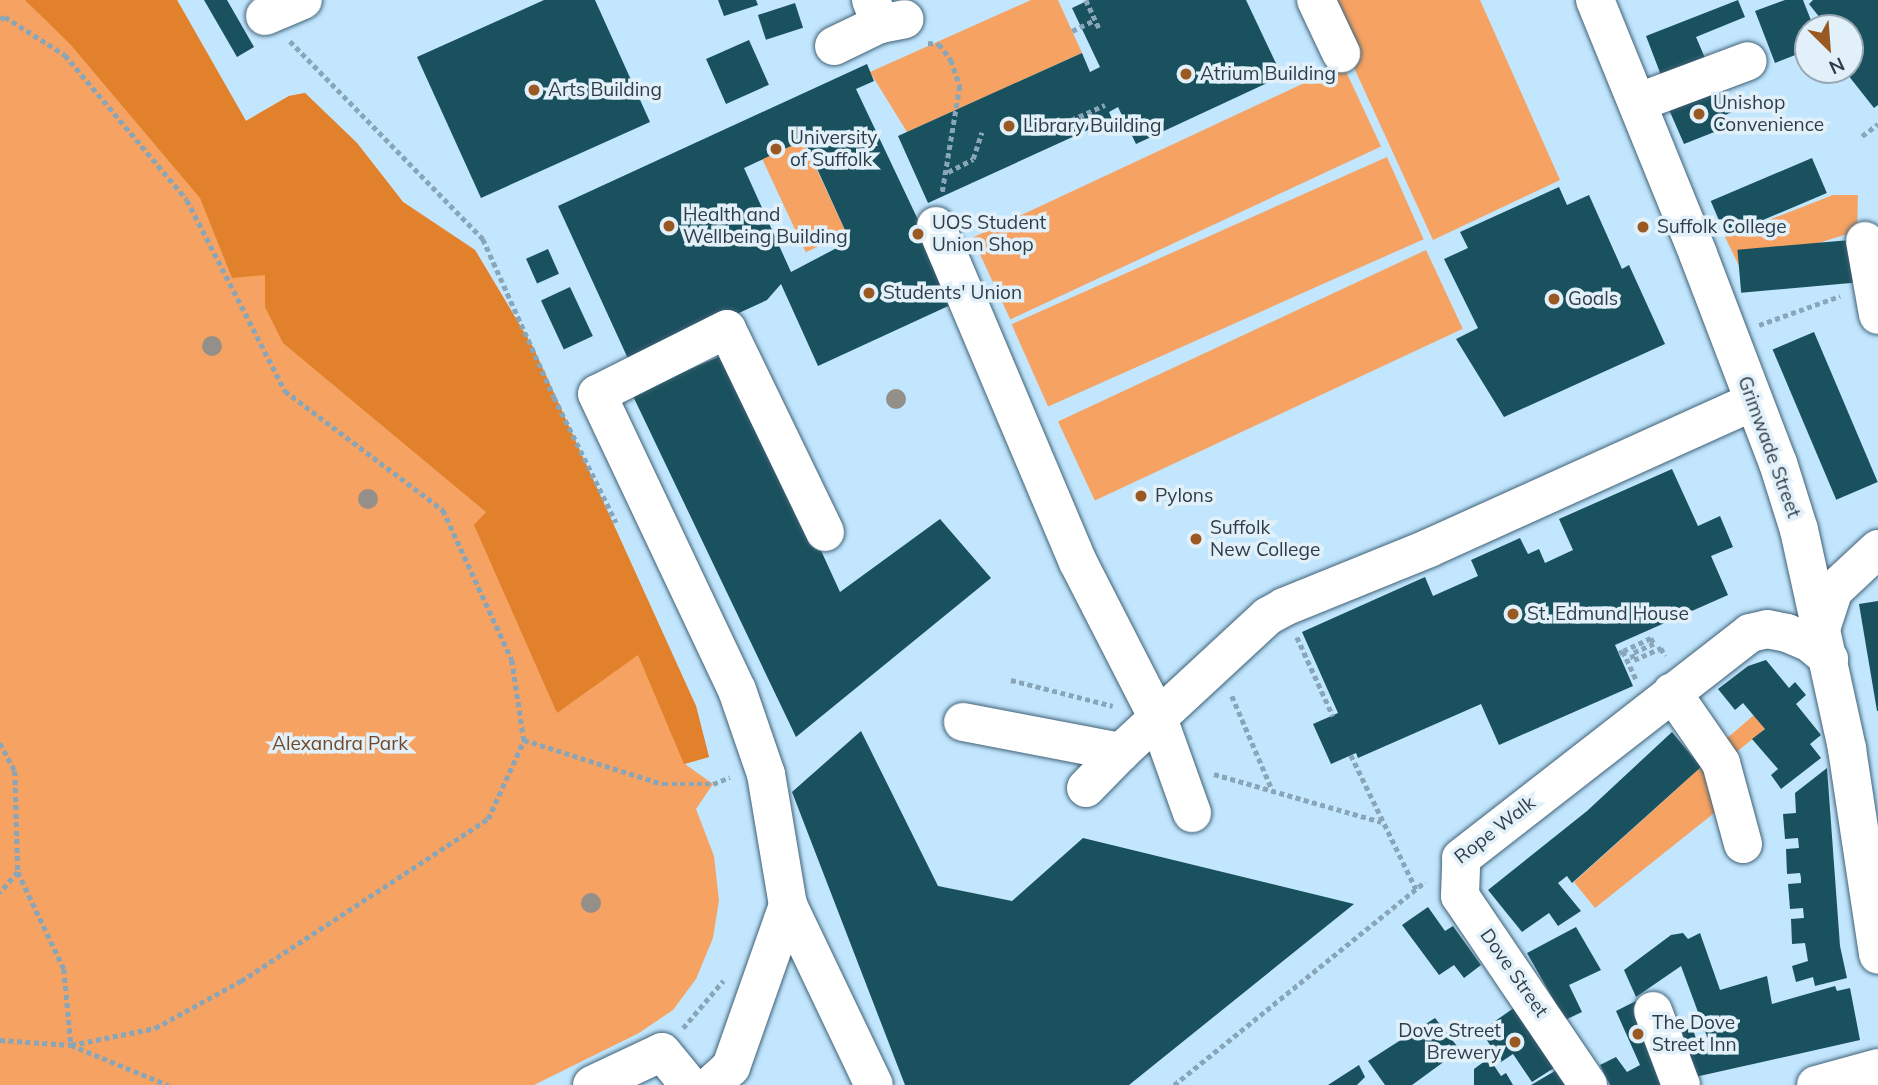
<!DOCTYPE html>
<html>
<head>
<meta charset="utf-8">
<style>
	body { margin:0 }
	#map { position:relative; width:1878px; height:1085px; overflow:hidden; background:#c1e6fe; font-family:Mulish,sans-serif }
	div>[style] { position:absolute }
	[style*='--x'] { left:calc(var(--x)*1px); top:calc(var(--y)*1px); width:calc(var(--w)*1px); rotate:calc(var(--a)*1deg) }
	.green>* { inset:0; background:#f5a263; transform-origin:0 0 }
	.forest>* { inset:0; background:#e1812b }
	.building>* { inset:0; background:#1a515e; transform-origin:0 0 }
	.path>* { height:4.5px; margin-top:-2.25px; transform-origin:0; background:repeating-linear-gradient(90deg,#89a5b8 0 5px,transparent 0 8.5px) }
	.roads { filter:drop-shadow(0 0 2px #406176) drop-shadow(0 0 2px #406176) }
	.minor>* { height:38px; margin:-19px; padding:0 19px; transform-origin:19px; border-radius:19px; background:#fff }
	.major>* { height:38px; margin:-19px; padding:0 19px; transform-origin:19px; border-radius:19px; background:#fff }
	.trees>* { width:20px; height:20px; margin:-10px; border-radius:50%; background:#948f88 }
	.dots>* { width:19px; height:19px; translate:-50% -50%; box-sizing:border-box; border:4px solid #e1f0f9; border-radius:50% }
	span { translate:-50% -50%; white-space:nowrap; text-align:center; line-height:1.15; -webkit-text-stroke:7px #e1f0f9; paint-order:stroke }
	.poi-label { font-size:19px; color:#2e3d47 }
	.left { translate:0 -50%; text-align:left }
	.right { translate:-100% -50%; text-align:right }
	.street-label { font-size:19px; color:#2e3d47 }
	.park-label { font-size:19px; color:#704728 }
	.north { position:absolute; left:1794px; top:14px; width:70px; height:70px; box-sizing:border-box; background:#e1f0f9; border:2px solid #99a8b2; border-radius:50%; rotate:155deg; font-size:19px; font-weight:700; line-height:28px; text-align:center; color:#2e3d47 }
	.north::after { content:''; display:block; margin:auto; width:24px; height:32px; background:#9a5923; clip-path:polygon(50% 0,100% 100%,50% 72%,0 100%) }
</style>
</head>
<body>
<div id="map">
	<div class="green">
		<div style="clip-path:polygon(0 0,177px 0,246px 121px,289px 96px,305px 93px,357px 143px,403px 202px,475px 250px,533px 347px,696px 706px,709px 757px,685px 764px,713px 784px,696px 809px,714px 856px,719px 900px,713px 938px,696px 979px,673px 1010px,639px 1033px,534px 1085px,0 1085px)"></div>
		<div style="clip-path:polygon(1031px 0,1058px 0,1082px 53px,907px 132px,870px 72px)"></div>
		<div style="clip-path:polygon(1323px 0,1480px 0,1560px 180px,1433px 240px)"></div>
		<div style="left:1343px;top:65px;width:90px;height:409px;rotate:65deg"></div>
		<div style="left:803px;top:140px;width:103px;height:45px;rotate:65deg"></div>
		<div style="left:1387px;top:157px;width:90px;height:411px;rotate:66deg"></div>
		<div style="clip-path:polygon(1833px 195px,1858px 195px,1857px 231px,1809px 246px,1744px 276px,1725px 237px)"></div>
		<div style="left:1426px;top:250px;width:87px;height:406px;rotate:65deg"></div>
		<div style="clip-path:polygon(1754px 715px,1765px 729px,1734px 754px,1726px 739px)"></div>
		<div style="clip-path:polygon(1701px 767px,1723px 806px,1595px 908px,1574px 882px)"></div>
	</div>
	<div class="forest">
		<div style="clip-path:polygon(25px 0,177px 0,246px 121px,289px 96px,305px 93px,357px 143px,403px 202px,475px 250px,533px 347px,696px 706px,709px 757px,684px 764px,638px 655px,557px 713px,474px 525px,486px 512px,283px 343px,265px 307px,265px 275px,232px 278px,200px 198px,70px 44px)"></div>
	</div>
	<div class="building">
		<div style="clip-path:polygon(204px 0,227px 0,254px 47px,237px 57px)"></div>
		<div style="clip-path:polygon(544px 0,595px 0,650px 122px,481px 198px,417px 57px)"></div>
		<div style="clip-path:polygon(718px 0,756px 0,758px 5px,724px 16px)"></div>
		<div style="clip-path:polygon(1089px 0,1246px 0,1282px 76px,1136px 144px,1118px 107px,1109px 112px,1112px 119px,928px 203px,898px 136px,1082px 53px,1090px 72px,1100px 67px,1072px 8px)"></div>
		<div style="clip-path:polygon(1738px 0,1745px 17px,1696px 37px,1708px 65px,1664px 83px,1646px 36px)"></div>
		<div style="clip-path:polygon(1785px 0,1803px 0,1814px 28px,1808px 28px,1808px 50px,1775px 63px,1755px 11px)"></div>
		<div style="clip-path:polygon(1813px 0,1878px 0,1878px 105px,1874px 108px,1844px 70px,1850px 70px,1850px 28px,1828px 28px,1809px 4px)"></div>
		<div style="left:795px;top:3px;width:26px;height:39px;rotate:72deg"></div>
		<div style="left:749px;top:40px;width:49px;height:47px;rotate:66deg"></div>
		<div style="clip-path:polygon(evenodd,867px 64px,874px 81px,856px 89px,957px 302px,818px 366px,781px 284px,767px 300px,630px 363px,558px 206px,867px 64px,804px 140px,850px 241px,791px 272px,744px 168px,804px 140px)"></div>
		<div style="clip-path:polygon(1721px 83px,1732px 112px,1723px 116px,1727px 127px,1684px 144px,1667px 105px)"></div>
		<div style="left:1812px;top:158px;width:38px;height:110px;rotate:67deg"></div>
		<div style="clip-path:polygon(1559px 187px,1567px 205px,1589px 195px,1622px 269px,1629px 265px,1665px 344px,1504px 417px,1456px 339px,1478px 328px,1444px 259px,1468px 248px,1460px 232px)"></div>
		<div style="left:1850px;top:240px;width:43px;height:113px;rotate:85deg"></div>
		<div style="left:548px;top:249px;width:27px;height:24px;rotate:66deg"></div>
		<div style="left:570px;top:287px;width:54px;height:32px;rotate:65deg"></div>
		<div style="left:1814px;top:332px;width:163px;height:45px;rotate:67deg"></div>
		<div style="clip-path:polygon(730px 352px,840px 592px,940px 519px,991px 578px,796px 737px,632px 394px)"></div>
		<div style="clip-path:polygon(1672px 469px,1698px 526px,1720px 516px,1733px 547px,1711px 556px,1728px 595px,1615px 645px,1633px 686px,1499px 745px,1481px 704px,1358px 758px,1356px 753px,1331px 764px,1313px 724px,1338px 713px,1302px 632px,1425px 577px,1433px 596px,1478px 576px,1471px 560px,1520px 538px,1528px 554px,1539px 549px,1545px 563px,1573px 550px,1559px 519px)"></div>
		<div style="clip-path:polygon(1878px 601px,1878px 711px,1877px 711px,1859px 604px)"></div>
		<div style="clip-path:polygon(1766px 660px,1789px 688px,1795px 682px,1806px 695px,1796px 704px,1821px 735px,1810px 744px,1821px 758px,1781px 789px,1771px 775px,1778px 769px,1752px 739px,1765px 729px,1743px 703px,1735px 710px,1718px 689px,1748px 666px)"></div>
		<div style="clip-path:polygon(861px 731px,938px 886px,1012px 901px,1083px 838px,1354px 904px,1129px 1085px,905px 1085px,792px 792px)"></div>
		<div style="clip-path:polygon(1672px 732px,1701px 767px,1572px 883px,1567px 876px,1558px 883px,1581px 911px,1558px 926px,1549px 913px,1522px 932px,1488px 890px,1587px 811px)"></div>
		<div style="clip-path:polygon(1827px 768px,1840px 946px,1847px 978px,1815px 986px,1813px 977px,1796px 982px,1792px 966px,1808px 961px,1805px 943px,1792px 944px,1791px 919px,1804px 918px,1803px 908px,1790px 909px,1788px 884px,1801px 883px,1801px 878px,1800px 873px,1787px 874px,1786px 849px,1799px 848px,1798px 838px,1785px 839px,1783px 814px,1796px 813px,1795px 793px)"></div>
		<div style="clip-path:polygon(1428px 907px,1445px 931px,1453px 926px,1481px 965px,1464px 978px,1454px 965px,1439px 975px,1402px 925px)"></div>
		<div style="clip-path:polygon(1576px 927px,1601px 970px,1569px 985px,1582px 1012px,1565px 1020px,1527px 953px)"></div>
		<div style="clip-path:polygon(1683px 933px,1688px 939px,1700px 933px,1720px 990px,1767px 976px,1772px 1004px,1835px 986px,1837px 991px,1850px 988px,1860px 1040px,1686px 1079px,1672px 1032px,1692px 1027px,1698px 1044px,1709px 1042px,1681px 966px,1636px 997px,1624px 970px,1671px 935px)"></div>
		<div style="clip-path:polygon(1636px 1001px,1670px 1082px,1663px 1085px,1610px 1085px,1600px 1065px,1616px 1057px,1627px 1072px,1640px 1065px,1616px 1011px)"></div>
		<div style="clip-path:polygon(1518px 1005px,1557px 1066px,1532px 1082px,1513px 1054px,1501px 1062px,1481px 1031px)"></div>
		<div style="clip-path:polygon(1435px 1018px,1460px 1050px,1412px 1085px,1385px 1085px,1368px 1061px)"></div>
		<div style="clip-path:polygon(1489px 1058px,1501px 1076px,1506px 1073px,1513px 1085px,1474px 1085px,1474px 1069px)"></div>
		<div style="clip-path:polygon(1359px 1065px,1365px 1077px,1357px 1085px,1328px 1085px)"></div>
		<div style="clip-path:polygon(1560px 1068px,1569px 1085px,1531px 1085px)"></div>
	</div>
	<div class="path">
		<div style="--x:1086;--y:0;--w:31;--a:65"></div>
		<div style="--x:0;--y:19;--w:5;--a:-22"></div>
		<div style="--x:5;--y:17;--w:71;--a:32.3"></div>
		<div style="--x:65;--y:55;--w:189;--a:49.9"></div>
		<div style="--x:187;--y:200;--w:215;--a:62.8"></div>
		<div style="--x:285;--y:391;--w:198;--a:37"></div>
		<div style="--x:443;--y:510;--w:165;--a:65.3"></div>
		<div style="--x:512;--y:660;--w:81;--a:81.5"></div>
		<div style="--x:1072;--y:31;--w:25;--a:-26"></div>
		<div style="--x:290;--y:41;--w:277;--a:45.7"></div>
		<div style="--x:483;--y:239;--w:173;--a:65.8"></div>
		<div style="--x:554;--y:397;--w:140;--a:63.6"></div>
		<div style="--x:928;--y:43;--w:11;--a:5"></div>
		<div style="--x:939;--y:44;--w:20;--a:53"></div>
		<div style="--x:951;--y:60;--w:28;--a:71"></div>
		<div style="--x:960;--y:86;--w:110;--a:99.4"></div>
		<div style="--x:1071;--y:120;--w:37;--a:-24"></div>
		<div style="--x:1862;--y:136;--w:20;--a:-37"></div>
		<div style="--x:948;--y:172;--w:28;--a:-27"></div>
		<div style="--x:973;--y:159;--w:28;--a:-72"></div>
		<div style="--x:1759;--y:325;--w:86;--a:-19.7"></div>
		<div style="--x:1297;--y:637;--w:87;--a:65.5"></div>
		<div style="--x:1623;--y:651;--w:31;--a:-25"></div>
		<div style="--x:1651;--y:638;--w:7;--a:63"></div>
		<div style="--x:1654;--y:644;--w:24;--a:156"></div>
		<div style="--x:1632;--y:654;--w:6;--a:72"></div>
		<div style="--x:1634;--y:660;--w:30;--a:-24"></div>
		<div style="--x:1661;--y:648;--w:9;--a:63"></div>
		<div style="--x:1619;--y:653;--w:4;--a:-27"></div>
		<div style="--x:1623;--y:651;--w:31;--a:65"></div>
		<div style="--x:1011;--y:680;--w:105;--a:14.3"></div>
		<div style="--x:1232;--y:696;--w:99;--a:66.8"></div>
		<div style="--x:0;--y:743;--w:32;--a:62"></div>
		<div style="--x:15;--y:771;--w:101;--a:88.3"></div>
		<div style="--x:18;--y:872;--w:28;--a:131"></div>
		<div style="--x:1351;--y:755;--w:149;--a:64.1"></div>
		<div style="--x:1214;--y:774;--w:174;--a:16"></div>
		<div style="--x:18;--y:872;--w:107;--a:64.6"></div>
		<div style="--x:64;--y:969;--w:76;--a:84.7"></div>
		<div style="--x:71;--y:1045;--w:86;--a:-11.4"></div>
		<div style="--x:155;--y:1028;--w:98;--a:-28.7"></div>
		<div style="--x:241;--y:981;--w:295;--a:-33.3"></div>
		<div style="--x:488;--y:819;--w:87;--a:-65.5"></div>
		<div style="--x:524;--y:740;--w:146;--a:17.6"></div>
		<div style="--x:663;--y:784;--w:50;--a:0"></div>
		<div style="--x:713;--y:784;--w:18;--a:-22"></div>
		<div style="--x:683;--y:1028;--w:62;--a:-49.6"></div>
		<div style="--x:0;--y:1040;--w:71;--a:4"></div>
		<div style="--x:71;--y:1045;--w:105;--a:22.4"></div>
		<div style="--x:1174;--y:1085;--w:323;--a:-39"></div>
	</div>
	<div class="roads">
		<div class="minor">
			<div style="--x:871;--y:0;--w:26;--a:69"></div>
			<div style="--x:880;--y:24;--w:25;--a:-11"></div>
			<div style="--x:1316;--y:0;--w:59;--a:64.7"></div>
			<div style="--x:265;--y:16;--w:41;--a:-22.8"></div>
			<div style="--x:834;--y:46;--w:51;--a:-25.6"></div>
			<div style="--x:1639;--y:102;--w:116;--a:-20.6"></div>
			<div style="--x:936;--y:226;--w:365;--a:67.1"></div>
			<div style="--x:1078;--y:562;--w:175;--a:62.9"></div>
			<div style="--x:1158;--y:718;--w:101;--a:70.3"></div>
			<div style="--x:1865;--y:241;--w:75;--a:80"></div>
			<div style="--x:825;--y:532;--w:225;--a:-115.8"></div>
			<div style="--x:727;--y:329;--w:145;--a:153.4"></div>
			<div style="--x:597;--y:394;--w:327;--a:64.7"></div>
			<div style="--x:737;--y:690;--w:89;--a:71"></div>
			<div style="--x:766;--y:774;--w:133;--a:80.5"></div>
			<div style="--x:788;--y:905;--w:199;--a:64.5"></div>
			<div style="--x:1822;--y:626;--w:38;--a:-72"></div>
			<div style="--x:1834;--y:590;--w:60;--a:-43"></div>
			<div style="--x:1672;--y:692;--w:86;--a:55.4"></div>
			<div style="--x:1721;--y:763;--w:84;--a:74.8"></div>
			<div style="--x:963;--y:722;--w:161;--a:10.8"></div>
			<div style="--x:1121;--y:752;--w:200;--a:-42.8"></div>
			<div style="--x:1268;--y:616;--w:18;--a:-29"></div>
			<div style="--x:1284;--y:607;--w:157;--a:-22.1"></div>
			<div style="--x:1429;--y:548;--w:354;--a:-24.3"></div>
			<div style="--x:1086;--y:788;--w:50;--a:-45.8"></div>
			<div style="--x:1653;--y:1011;--w:79;--a:69.3"></div>
			<div style="--x:592;--y:1085;--w:77;--a:-25.2"></div>
			<div style="--x:662;--y:1052;--w:43;--a:50.7"></div>
			<div style="--x:711;--y:1085;--w:27;--a:-42"></div>
			<div style="--x:731;--y:1067;--w:172;--a:-70.6"></div>
			<div style="--x:1588;--y:1085;--w:228;--a:-124.1"></div>
			<div style="--x:1460;--y:896;--w:38;--a:-88"></div>
			<div style="--x:1461;--y:858;--w:366;--a:-37.9"></div>
			<div style="--x:1750;--y:633;--w:17;--a:-13"></div>
			<div style="--x:1767;--y:629;--w:20;--a:11"></div>
			<div style="--x:1787;--y:633;--w:25;--a:23"></div>
			<div style="--x:1810;--y:643;--w:25;--a:40"></div>
		</div>
		<div class="major">
			<div style="--x:1595;--y:0;--w:274;--a:67.9"></div>
			<div style="--x:1698;--y:254;--w:224;--a:69.1"></div>
			<div style="--x:1778;--y:463;--w:70;--a:72.6"></div>
			<div style="--x:1799;--y:530;--w:224;--a:77.6"></div>
			<div style="--x:1847;--y:749;--w:208;--a:81.4"></div>
			<div style="--x:1816;--y:1085;--w:64;--a:-15.3"></div>
		</div>
	</div>
	<div class="trees">
		<div style="left:212px;top:346px"></div>
		<div style="left:896px;top:399px"></div>
		<div style="left:368px;top:499px"></div>
		<div style="left:591px;top:903px"></div>
	</div>
	<div class="dots">
		<div style="left:1186px;top:74px;background:#9a5923"></div>
		<div style="left:534px;top:90px;background:#9a5923"></div>
		<div style="left:1699px;top:114px;background:#9a5923"></div>
		<div style="left:1009px;top:126px;background:#9a5923"></div>
		<div style="left:776px;top:149px;background:#9a5923"></div>
		<div style="left:669px;top:226px;background:#9a5923"></div>
		<div style="left:1643px;top:227px;background:#9a5923"></div>
		<div style="left:918px;top:234px;background:#9a5923"></div>
		<div style="left:869px;top:293px;background:#9a5923"></div>
		<div style="left:1554px;top:299px;background:#9a5923"></div>
		<div style="left:1141px;top:496px;background:#9a5923"></div>
		<div style="left:1196px;top:539px;background:#9a5923"></div>
		<div style="left:1513px;top:614px;background:#9a5923"></div>
		<div style="left:1638px;top:1034px;background:#9a5923"></div>
		<div style="left:1515px;top:1042px;background:#9a5923"></div>
	</div>
	<div class="poi-label">
		<span class="left" style="left:1200px;top:74px">Atrium Building</span>
		<span class="left" style="left:548px;top:90px">Arts Building</span>
		<span class="left" style="left:1713px;top:114px">Unishop<br>Convenience</span>
		<span class="left" style="left:1023px;top:126px">Library Building</span>
		<span class="left" style="left:790px;top:149px">University<br>of Suffolk</span>
		<span class="left" style="left:683px;top:226px">Health and<br>Wellbeing Building</span>
		<span class="left" style="left:932px;top:234px">UOS Student<br>Union Shop</span>
		<span class="left" style="left:1657px;top:227px">Suffolk College</span>
		<span class="left" style="left:883px;top:293px">Students' Union</span>
		<span class="left" style="left:1568px;top:299px">Goals</span>
		<span class="left" style="left:1155px;top:496px">Pylons</span>
		<span class="left" style="left:1210px;top:539px">Suffolk<br>New College</span>
		<span class="left" style="left:1527px;top:614px">St. Edmund House</span>
		<span class="left" style="left:1652px;top:1034px">The Dove<br>Street Inn</span>
		<span class="right" style="left:1501px;top:1042px">Dove Street<br>Brewery</span>
	</div>
	<div class="street-label">
		<span style="left:1769px;top:447px;rotate:70deg">Grimwade Street</span>
		<span style="left:1495px;top:830px;rotate:-38deg">Rope Walk</span>
		<span style="left:1514px;top:973px;rotate:55deg">Dove Street</span>
	</div>
	<div class="park-label">
		<span style="left:340px;top:744px">Alexandra Park</span>
	</div>
	<div class="north">N</div>
</div>
</body>
</html>
